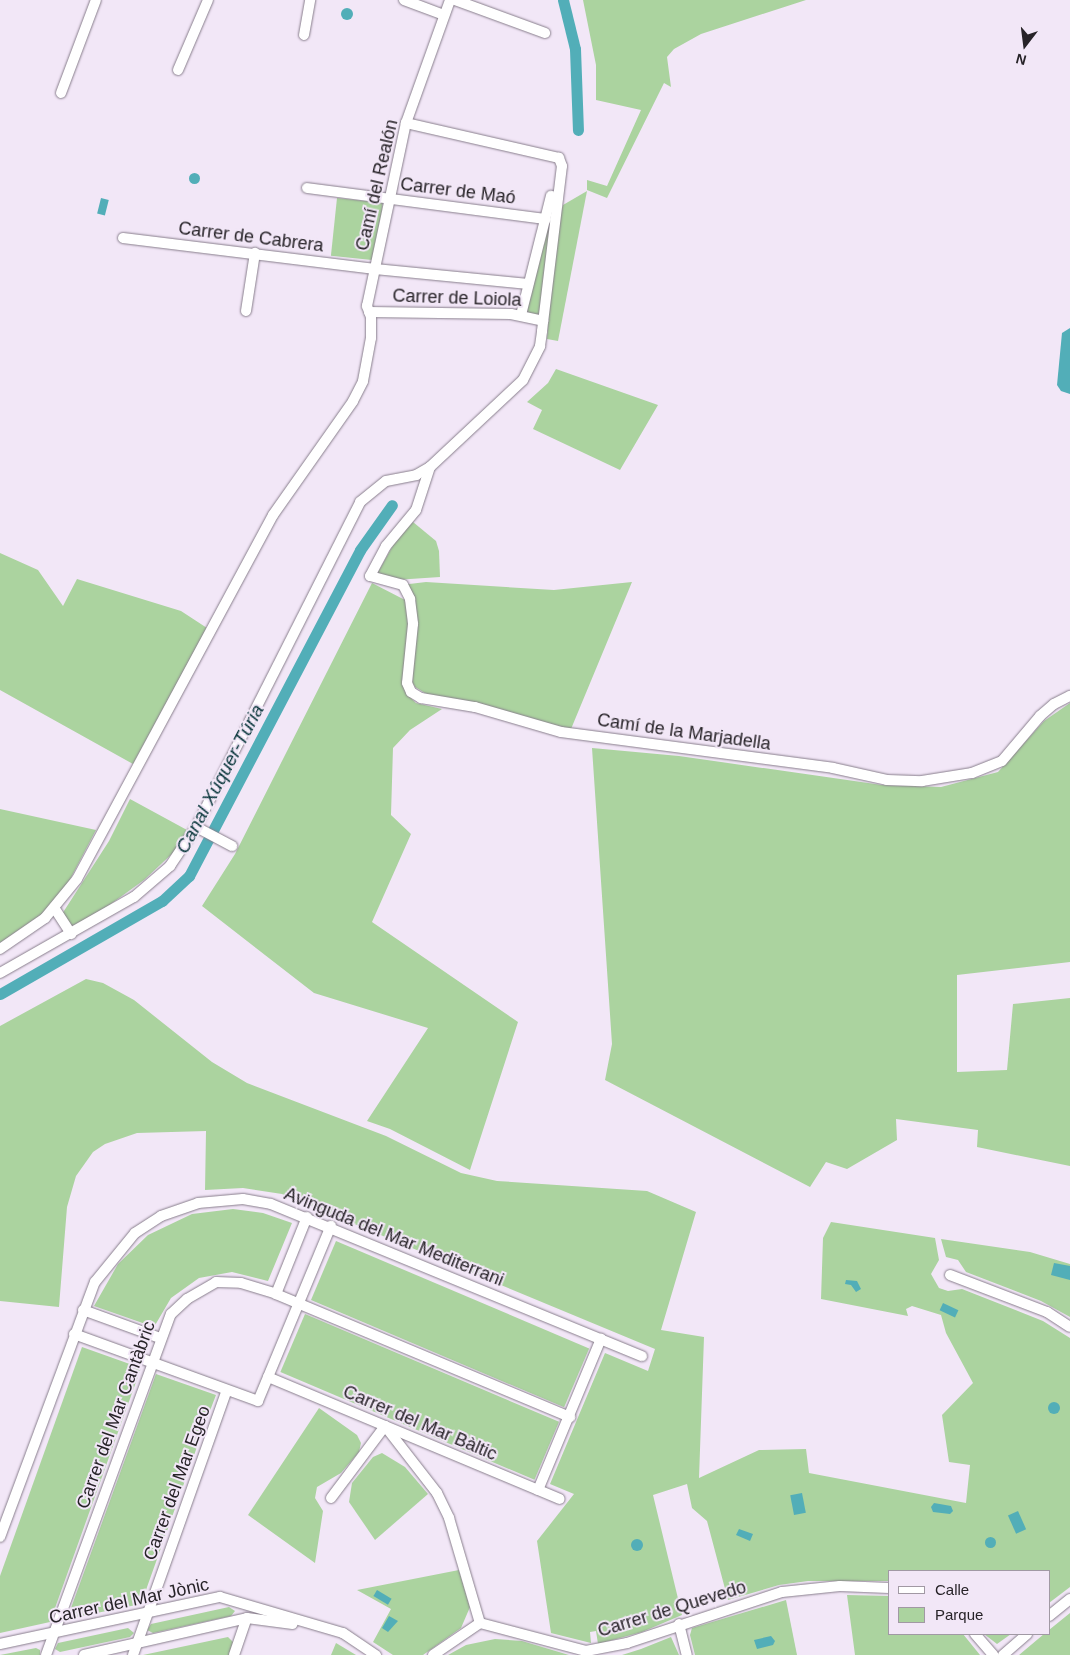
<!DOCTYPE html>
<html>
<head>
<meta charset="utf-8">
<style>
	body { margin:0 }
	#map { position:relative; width:1070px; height:1655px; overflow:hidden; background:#f2e7f7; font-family:Arial,sans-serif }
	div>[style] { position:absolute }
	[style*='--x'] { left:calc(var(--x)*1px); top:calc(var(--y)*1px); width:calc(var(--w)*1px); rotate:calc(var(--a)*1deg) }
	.green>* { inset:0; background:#abd39f; transform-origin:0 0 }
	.water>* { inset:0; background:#52aeb8; transform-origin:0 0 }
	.round { border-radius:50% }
	.canal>* { height:11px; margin:-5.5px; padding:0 5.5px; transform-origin:5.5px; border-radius:5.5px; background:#52aeb8 }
	.roads { filter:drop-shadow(0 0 1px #887e8c) drop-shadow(0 0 1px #887e8c) }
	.minor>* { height:10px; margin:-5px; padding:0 5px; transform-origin:5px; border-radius:5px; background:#fff }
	span { translate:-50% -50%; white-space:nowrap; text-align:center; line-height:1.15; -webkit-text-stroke:4px #f2e7f7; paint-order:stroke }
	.street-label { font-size:18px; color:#272328 }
	.water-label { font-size:19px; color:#09363b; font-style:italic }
	.legend { position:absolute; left:888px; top:1570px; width:162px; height:65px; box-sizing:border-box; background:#f2e7f7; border:1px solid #a199a4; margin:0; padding:6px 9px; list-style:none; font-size:15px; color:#272328 }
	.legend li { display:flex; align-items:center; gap:10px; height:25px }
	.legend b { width:25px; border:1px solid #a199a4 }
	.north { position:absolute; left:1000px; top:20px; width:50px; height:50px; -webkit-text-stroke:4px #f2e7f7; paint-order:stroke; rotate:195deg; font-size:14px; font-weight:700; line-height:20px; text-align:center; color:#272328 }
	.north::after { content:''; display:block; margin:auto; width:18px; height:22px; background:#272328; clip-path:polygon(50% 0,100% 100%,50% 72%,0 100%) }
</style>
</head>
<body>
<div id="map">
	<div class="green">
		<div style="clip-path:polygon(583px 0,806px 0,701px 34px,674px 49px,667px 57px,671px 87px,664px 83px,607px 198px,587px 190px,587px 180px,607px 186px,641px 110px,596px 100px,596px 65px)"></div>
		<div style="clip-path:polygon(587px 191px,558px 341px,547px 339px,555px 229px,563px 205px)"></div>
		<div style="left:337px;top:198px;width:46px;height:58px;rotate:6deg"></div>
		<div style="clip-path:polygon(556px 202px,539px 316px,522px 311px)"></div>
		<div style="clip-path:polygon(556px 369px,658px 405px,620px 470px,533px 429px,542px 410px,527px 402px,548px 383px)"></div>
		<div style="clip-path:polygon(413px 522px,436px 541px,439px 551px,440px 577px,395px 580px,379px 576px,378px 572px,396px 540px)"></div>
		<div style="clip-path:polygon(0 553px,38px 570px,63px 606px,77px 579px,181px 611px,207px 628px,133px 764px,0 690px)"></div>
		<div style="clip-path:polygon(426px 582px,554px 590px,632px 582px,571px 729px,428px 695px,415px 687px,412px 682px,415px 632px,401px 585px)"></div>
		<div style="clip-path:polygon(372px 583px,405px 600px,409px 612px,407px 694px,416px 703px,442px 709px,410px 730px,393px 748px,391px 815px,411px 834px,372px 922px,518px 1022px,470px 1170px,390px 1129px,367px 1121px,428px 1028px,314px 993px,202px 906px,235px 854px)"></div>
		<div style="clip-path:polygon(1070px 703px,1070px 962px,957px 975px,957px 1072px,1007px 1070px,1013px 1004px,1070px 998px,1070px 1166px,977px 1147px,978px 1130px,896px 1119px,897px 1140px,847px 1169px,826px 1162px,810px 1187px,605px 1080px,612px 1044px,592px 748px,679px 756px,882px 785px,941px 787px,998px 772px,1044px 721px)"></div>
		<div style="clip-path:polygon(130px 799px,187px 830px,175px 851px,144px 880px,97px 914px,70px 927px,62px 914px,109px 841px)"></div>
		<div style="clip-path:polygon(0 809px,96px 830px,64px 891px,42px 914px,0 943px)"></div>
		<div style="clip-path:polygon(86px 979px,103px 983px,134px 1000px,212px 1062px,247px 1083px,386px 1136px,461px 1173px,497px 1181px,647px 1191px,696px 1212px,661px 1330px,704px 1337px,699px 1478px,759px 1450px,806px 1449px,809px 1473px,966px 1503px,970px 1465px,949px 1462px,942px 1415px,973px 1383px,946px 1333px,941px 1315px,912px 1306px,906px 1309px,908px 1316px,821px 1299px,823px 1238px,831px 1222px,935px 1238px,939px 1260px,931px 1274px,939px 1288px,948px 1291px,962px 1289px,1043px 1321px,1070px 1338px,1070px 1587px,1049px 1603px,1049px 1571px,889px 1571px,889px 1581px,808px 1581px,779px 1585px,728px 1600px,707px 1521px,692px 1508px,687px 1484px,653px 1495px,682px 1615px,642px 1632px,598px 1644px,596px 1631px,590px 1632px,591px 1643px,551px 1633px,537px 1541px,574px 1494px,550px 1484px,605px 1353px,648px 1371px,655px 1349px,282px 1194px,243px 1188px,205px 1190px,206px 1131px,137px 1133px,105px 1144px,93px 1152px,76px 1176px,67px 1207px,59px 1307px,0 1301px,0 1026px)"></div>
		<div style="clip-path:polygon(233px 1209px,263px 1213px,292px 1223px,268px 1281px,232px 1272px,199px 1278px,171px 1298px,154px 1327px,94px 1306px,118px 1264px,148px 1235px,192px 1214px)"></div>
		<div style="clip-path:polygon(941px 1239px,1030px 1252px,1070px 1264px,1070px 1317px,1041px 1301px,966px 1272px,958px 1260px,946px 1257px)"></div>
		<div style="left:336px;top:1241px;width:275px;height:64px;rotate:23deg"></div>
		<div style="left:305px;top:1314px;width:276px;height:63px;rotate:23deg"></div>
		<div style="clip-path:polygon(82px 1347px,141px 1368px,50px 1622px,0 1633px,0 1576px)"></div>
		<div style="clip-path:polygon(156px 1374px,216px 1395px,208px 1416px,141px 1604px,67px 1619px)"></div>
		<div style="clip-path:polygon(319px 1408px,357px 1435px,361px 1443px,359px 1452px,341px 1473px,317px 1487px,315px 1498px,323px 1511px,315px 1563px,248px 1515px)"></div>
		<div style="clip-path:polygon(382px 1453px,405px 1467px,428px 1494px,375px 1540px,349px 1502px,352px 1483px,373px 1457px)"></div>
		<div style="clip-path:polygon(459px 1570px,470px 1607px,461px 1628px,423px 1655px,393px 1655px,373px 1642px,391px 1609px,357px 1590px)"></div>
		<div style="clip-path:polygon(847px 1595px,889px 1596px,889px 1634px,963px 1634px,980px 1655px,855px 1655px)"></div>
		<div style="clip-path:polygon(786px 1600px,797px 1655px,695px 1655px,690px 1635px,692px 1628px)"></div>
		<div style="clip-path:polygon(229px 1607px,235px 1611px,231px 1616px,153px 1633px,147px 1630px,151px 1624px)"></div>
		<div style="clip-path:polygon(1070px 1613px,1070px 1655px,1019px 1655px,1044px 1634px,1049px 1634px,1049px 1630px)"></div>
		<div style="clip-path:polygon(128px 1628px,134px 1633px,130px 1637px,60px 1652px,55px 1649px,58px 1643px)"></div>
		<div style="clip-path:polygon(984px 1634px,1011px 1634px,997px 1644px)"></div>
		<div style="clip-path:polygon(228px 1637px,233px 1642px,229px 1655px,143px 1655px)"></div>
		<div style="clip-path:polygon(671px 1637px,679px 1655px,622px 1655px,641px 1649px)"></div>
		<div style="clip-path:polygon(495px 1639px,522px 1641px,569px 1655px,448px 1655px,466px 1645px)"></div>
		<div style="clip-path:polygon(336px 1643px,356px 1655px,331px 1655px)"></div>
		<div style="clip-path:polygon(36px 1648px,40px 1650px,40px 1655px,0 1655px)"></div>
	</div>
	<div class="water">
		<div class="round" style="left:341px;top:8px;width:12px;height:12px"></div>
		<div class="round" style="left:188.5px;top:172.5px;width:11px;height:11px"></div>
		<div style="left:101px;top:198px;width:8px;height:16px;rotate:14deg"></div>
		<div style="clip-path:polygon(1070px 328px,1070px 394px,1061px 391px,1057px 385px,1062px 333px)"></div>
		<div style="clip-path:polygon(1054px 1263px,1070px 1266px,1070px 1280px,1051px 1275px)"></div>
		<div style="clip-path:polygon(846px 1280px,857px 1281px,861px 1289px,856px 1292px,851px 1285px,845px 1284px)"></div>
		<div style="left:943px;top:1303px;width:17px;height:8px;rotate:25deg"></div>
		<div class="round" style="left:1048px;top:1402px;width:12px;height:12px"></div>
		<div style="left:802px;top:1493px;width:20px;height:12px;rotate:79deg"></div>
		<div style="clip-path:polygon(934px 1503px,951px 1506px,953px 1511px,950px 1514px,933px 1512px,931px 1507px)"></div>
		<div style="left:1018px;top:1511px;width:20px;height:11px;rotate:66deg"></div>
		<div style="clip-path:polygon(739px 1529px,753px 1534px,750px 1541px,736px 1535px)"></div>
		<div class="round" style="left:984.5px;top:1536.5px;width:11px;height:11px"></div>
		<div class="round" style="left:631px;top:1539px;width:12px;height:12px"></div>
		<div style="left:377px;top:1590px;width:17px;height:7px;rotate:31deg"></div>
		<div style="clip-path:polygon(389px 1616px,398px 1621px,388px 1632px,382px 1628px)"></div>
		<div style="clip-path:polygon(771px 1636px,775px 1641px,773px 1645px,757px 1649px,754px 1640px)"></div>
	</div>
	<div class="canal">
		<div style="--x:563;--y:0;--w:50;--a:76.2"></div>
		<div style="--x:575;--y:49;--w:81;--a:87.9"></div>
		<div style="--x:0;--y:994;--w:187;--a:-29.9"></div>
		<div style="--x:162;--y:901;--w:37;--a:-43"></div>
		<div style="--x:189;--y:876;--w:368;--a:-62.3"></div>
		<div style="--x:360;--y:550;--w:55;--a:-54.6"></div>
	</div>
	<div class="roads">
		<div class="minor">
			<div style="--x:404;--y:0;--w:43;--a:20.6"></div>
			<div style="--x:455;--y:0;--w:96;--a:20.1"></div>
			<div style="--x:304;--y:35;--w:36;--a:-80"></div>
			<div style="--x:178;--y:70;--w:76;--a:-66.8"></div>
			<div style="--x:61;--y:93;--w:99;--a:-69.4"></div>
			<div style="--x:406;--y:123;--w:157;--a:12.9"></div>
			<div style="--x:307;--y:188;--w:241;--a:7.4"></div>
			<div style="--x:123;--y:238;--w:254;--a:7"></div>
			<div style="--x:375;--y:269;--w:154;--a:5.6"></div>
			<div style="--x:246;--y:311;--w:59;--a:-81.2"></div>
			<div style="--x:369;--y:312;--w:142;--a:0.8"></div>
			<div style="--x:511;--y:314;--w:33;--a:12"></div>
			<div style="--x:521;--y:315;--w:123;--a:-75.9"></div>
			<div style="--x:430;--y:467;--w:45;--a:108"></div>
			<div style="--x:416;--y:510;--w:47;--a:129.8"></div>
			<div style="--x:386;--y:546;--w:34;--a:118"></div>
			<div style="--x:370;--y:576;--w:34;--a:15"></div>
			<div style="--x:403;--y:585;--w:16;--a:63"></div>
			<div style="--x:410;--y:599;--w:25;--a:83"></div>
			<div style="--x:413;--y:624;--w:59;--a:95.8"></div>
			<div style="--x:407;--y:683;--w:10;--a:66"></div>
			<div style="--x:411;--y:692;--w:12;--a:31"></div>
			<div style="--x:421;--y:698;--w:55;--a:9.5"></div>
			<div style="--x:475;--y:707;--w:90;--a:16.2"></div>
			<div style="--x:561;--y:732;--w:274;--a:7.5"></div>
			<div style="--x:833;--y:768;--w:55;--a:12.5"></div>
			<div style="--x:887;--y:780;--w:35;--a:2"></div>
			<div style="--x:922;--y:781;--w:51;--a:-9.1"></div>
			<div style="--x:972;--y:773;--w:32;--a:-22"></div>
			<div style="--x:1002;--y:761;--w:59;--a:-49.8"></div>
			<div style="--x:1040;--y:716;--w:18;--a:-41"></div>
			<div style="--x:1054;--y:704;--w:18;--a:-27"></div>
			<div style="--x:196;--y:827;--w:41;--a:27.8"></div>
			<div style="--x:55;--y:909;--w:30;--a:57"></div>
			<div style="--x:0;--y:949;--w:55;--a:-34.6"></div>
			<div style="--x:45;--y:918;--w:50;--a:-50.6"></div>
			<div style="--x:77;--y:879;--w:413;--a:-61.7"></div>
			<div style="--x:273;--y:515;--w:139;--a:-54.9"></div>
			<div style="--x:353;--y:401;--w:22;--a:-63"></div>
			<div style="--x:363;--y:381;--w:44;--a:-79.5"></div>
			<div style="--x:371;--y:338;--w:21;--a:-90"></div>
			<div style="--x:371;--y:317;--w:12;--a:-110"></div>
			<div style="--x:367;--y:306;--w:187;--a:-78"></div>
			<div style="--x:406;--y:123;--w:131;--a:-70.3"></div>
			<div style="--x:0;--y:973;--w:154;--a:-29.6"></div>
			<div style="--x:134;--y:897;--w:48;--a:-40.7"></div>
			<div style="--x:170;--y:866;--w:47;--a:-56.3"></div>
			<div style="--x:196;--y:827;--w:364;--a:-63.2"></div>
			<div style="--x:360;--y:502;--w:33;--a:-39"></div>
			<div style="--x:386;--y:481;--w:31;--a:-11"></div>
			<div style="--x:416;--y:475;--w:16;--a:-30"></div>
			<div style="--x:430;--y:467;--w:127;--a:-43.1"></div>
			<div style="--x:523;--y:380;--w:38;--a:-63"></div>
			<div style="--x:540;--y:346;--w:15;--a:-82"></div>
			<div style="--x:542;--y:331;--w:166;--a:-83.1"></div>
			<div style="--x:562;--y:166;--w:9;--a:-111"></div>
			<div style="--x:950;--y:1275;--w:104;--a:20.9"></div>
			<div style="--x:1047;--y:1312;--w:27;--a:33"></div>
			<div style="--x:276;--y:1294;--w:83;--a:-68.1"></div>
			<div style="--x:83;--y:1310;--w:82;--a:20"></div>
			<div style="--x:74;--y:1334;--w:196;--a:20"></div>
			<div style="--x:258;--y:1401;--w:190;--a:-67.4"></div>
			<div style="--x:268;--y:1377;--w:316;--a:22.7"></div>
			<div style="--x:538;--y:1490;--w:164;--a:-67.4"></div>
			<div style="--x:331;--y:1498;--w:90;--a:-53.1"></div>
			<div style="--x:385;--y:1426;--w:85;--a:52.2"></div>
			<div style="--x:437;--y:1493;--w:28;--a:64"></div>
			<div style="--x:449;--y:1518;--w:109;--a:73.6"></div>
			<div style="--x:480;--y:1623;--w:110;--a:14.8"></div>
			<div style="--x:586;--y:1651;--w:42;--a:-11"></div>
			<div style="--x:627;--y:1643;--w:163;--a:-18.2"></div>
			<div style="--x:782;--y:1592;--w:58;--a:-5.9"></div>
			<div style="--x:840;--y:1586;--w:49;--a:2.3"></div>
			<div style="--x:0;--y:1537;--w:272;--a:-69.6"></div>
			<div style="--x:95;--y:1282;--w:63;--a:-50.8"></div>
			<div style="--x:135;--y:1233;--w:31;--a:-33"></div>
			<div style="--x:161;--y:1216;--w:39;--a:-19"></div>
			<div style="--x:198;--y:1203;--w:45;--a:-5.1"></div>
			<div style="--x:243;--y:1199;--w:28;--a:10"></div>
			<div style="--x:271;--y:1204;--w:401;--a:22.3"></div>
			<div style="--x:1049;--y:1616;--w:27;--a:-39"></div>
			<div style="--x:679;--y:1624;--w:32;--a:76"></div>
			<div style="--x:975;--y:1634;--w:28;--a:49"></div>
			<div style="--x:0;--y:1644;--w:225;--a:-12.1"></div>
			<div style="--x:220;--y:1597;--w:128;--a:16.3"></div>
			<div style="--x:343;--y:1633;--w:40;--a:34"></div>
			<div style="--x:46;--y:1655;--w:363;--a:-69.9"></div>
			<div style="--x:171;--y:1314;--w:22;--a:-43"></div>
			<div style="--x:187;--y:1299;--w:34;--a:-30"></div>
			<div style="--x:216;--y:1282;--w:25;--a:2"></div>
			<div style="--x:241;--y:1283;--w:37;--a:17"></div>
			<div style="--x:276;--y:1294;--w:319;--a:22.7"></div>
			<div style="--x:84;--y:1655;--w:167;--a:-12.8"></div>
			<div style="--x:247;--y:1618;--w:46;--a:7.4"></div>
			<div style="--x:133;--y:1655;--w:281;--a:-70.5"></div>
			<div style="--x:234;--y:1655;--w:39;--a:-71"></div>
			<div style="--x:433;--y:1655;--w:57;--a:-34.2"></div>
			<div style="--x:1003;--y:1655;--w:32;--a:-41"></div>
		</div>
	</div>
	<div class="street-label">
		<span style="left:377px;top:185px;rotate:-77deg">Camí del Realón</span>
		<span style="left:458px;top:191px;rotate:7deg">Carrer de Maó</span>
		<span style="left:251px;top:237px;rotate:7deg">Carrer de Cabrera</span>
		<span style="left:457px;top:298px;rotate:2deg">Carrer de Loiola</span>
		<span style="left:684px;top:732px;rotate:8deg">Camí de la Marjadella</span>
		<span style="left:394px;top:1237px;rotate:22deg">Avinguda del Mar Mediterrani</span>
		<span style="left:116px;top:1415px;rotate:-70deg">Carrer del Mar Cantàbric</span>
		<span style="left:420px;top:1423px;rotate:23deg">Carrer del Mar Bàltic</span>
		<span style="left:177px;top:1483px;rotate:-70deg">Carrer del Mar Egeo</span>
		<span style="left:129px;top:1601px;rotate:-12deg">Carrer del Mar Jònic</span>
		<span style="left:672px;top:1609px;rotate:-17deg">Carrer de Quevedo</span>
	</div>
	<div class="water-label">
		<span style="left:220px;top:779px;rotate:-62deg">Canal Xúquer-Túria</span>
	</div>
	<ul class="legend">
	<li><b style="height:6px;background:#fff"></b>Calle</li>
	<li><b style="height:14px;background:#abd39f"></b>Parque</li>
	</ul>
	<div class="north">N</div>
</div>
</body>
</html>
